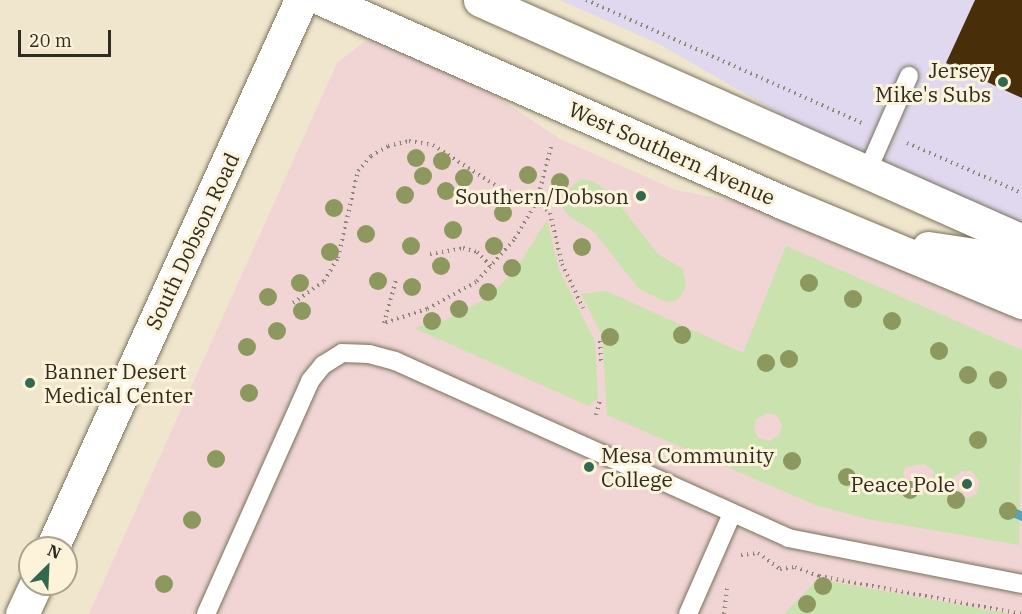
<!DOCTYPE html>
<html>
<head>
<meta charset="utf-8">
<style>
	body { margin:0 }
	#map { position:relative; width:1022px; height:614px; overflow:hidden; background:#efe6cd; font-family:"IBM Plex Serif",serif }
	div>[style] { position:absolute }
	[style*='--x'] { left:calc(var(--x)*1px); top:calc(var(--y)*1px); width:calc(var(--w)*1px); rotate:calc(var(--a)*1deg) }
	.commercial>* { inset:0; background:#dfd8ee }
	.education>* { inset:0; background:#f0d5d4 }
	.green>* { inset:0; background:#cae2ae }
	.stream>* { height:9px; margin:-4.5px; padding:0 4.5px; transform-origin:4.5px; border-radius:4.5px; background:#57a3b3 }
	.building>* { inset:0; background:#482e09 }
	.path>* { height:4px; margin-top:-2px; transform-origin:0; background:repeating-linear-gradient(90deg,#8d8776 0 1.5px,transparent 0 6px) }
	.roads { filter:drop-shadow(0 0 2px #7a725c) drop-shadow(0 0 2px #7a725c) }
	.lane>* { height:18px; margin:-9px; padding:0 9px; transform-origin:9px; border-radius:9px; background:#fff }
	.secondary>* { height:33px; margin:-16.5px; padding:0 16.5px; transform-origin:16.5px; border-radius:16.5px; background:#fff }
	.trees>* { width:18px; height:18px; margin:-9px; border-radius:50%; background:#8d985e }
	.dots>* { width:16px; height:16px; translate:-50% -50%; box-sizing:border-box; border:3px solid #fcf3da; border-radius:50% }
	span { translate:-50% -50%; white-space:nowrap; text-align:center; line-height:1.15; -webkit-text-stroke:6px #fcf3da; paint-order:stroke }
	.poi-label { font-size:21px; color:#2e2b21 }
	.right { translate:-100% -50%; text-align:right }
	.left { translate:0 -50%; text-align:left }
	.street-label { font-size:21px; color:#2e2b21 }
	.north { position:absolute; left:18px; top:536px; width:60px; height:60px; box-sizing:border-box; background:#fcf3da; border:2px solid #aaa390; border-radius:50%; rotate:24deg; font-size:16px; font-weight:700; line-height:24px; text-align:center; color:#2e2b21 }
	.north::after { content:''; display:block; margin:auto; width:21px; height:27px; background:#32684f; clip-path:polygon(50% 0,100% 100%,50% 72%,0 100%) }
	.scale { position:absolute; left:18px; top:30px; width:93px; height:27px; box-sizing:border-box; border:3px solid #2e2b21; border-top:0; padding-left:8px; font-size:18px; line-height:21px; white-space:nowrap; color:#2e2b21; -webkit-text-stroke:4px #fcf3da; paint-order:stroke }
</style>
</head>
<body>
<div id="map">
	<div class="commercial">
		<div style="clip-path:polygon(560px 0,1022px 0,1022px 224px,804px 128px,659px 44px)"></div>
	</div>
	<div class="education">
		<div style="clip-path:polygon(376px 41px,476px 83px,560px 139px,676px 190px,748px 204px,1022px 319px,1022px 614px,89px 614px,337px 63px,364px 42px)"></div>
	</div>
	<div class="green">
		<div style="clip-path:polygon(581px 179px,595px 182px,611px 194px,658px 254px,683px 269px,686px 286px,678px 300px,667px 302px,639px 289px,594px 232px,568px 215px,563px 208px,564px 193px)"></div>
		<div style="clip-path:polygon(547px 220px,559px 270px,595px 341px,598px 398px,589px 406px,414px 328px,446px 320px,487px 298px,515px 271px)"></div>
		<div style="clip-path:polygon(evenodd,786px 246px,1022px 350px,1019px 545px,868px 519px,815px 505px,607px 415px,602px 335px,581px 294px,606px 291px,743px 353px,786px 246px,767px 413px,776px 415px,782px 425px,779px 435px,770px 441px,758px 438px,754px 429px,756px 420px,767px 413px,786px 246px,924px 464px,934px 471px,932px 483px,925px 493px,914px 489px,903px 475px,905px 467px,924px 464px,786px 246px,962px 471px,972px 471px,980px 482px,976px 494px,968px 498px,957px 495px,952px 486px,954px 477px,962px 471px)"></div>
		<div style="clip-path:polygon(818px 579px,1010px 614px,784px 614px)"></div>
	</div>
	<div class="stream">
		<div style="--x:1015;--y:513;--w:8;--a:23"></div>
	</div>
	<div class="building">
		<div style="clip-path:polygon(975px 0,1022px 0,1022px 98px,946px 63px)"></div>
	</div>
	<div class="path">
		<div style="--x:586;--y:0;--w:302;--a:24"></div>
		<div style="--x:907;--y:143;--w:125;--a:23.5"></div>
		<div style="--x:551;--y:147;--w:56;--a:104.5"></div>
		<div style="--x:537;--y:201;--w:18;--a:43"></div>
		<div style="--x:550;--y:213;--w:52;--a:76.8"></div>
		<div style="--x:562;--y:264;--w:49;--a:64.5"></div>
		<div style="--x:430;--y:254;--w:34;--a:-10"></div>
		<div style="--x:463;--y:248;--w:15;--a:16"></div>
		<div style="--x:477;--y:252;--w:21;--a:45"></div>
		<div style="--x:293;--y:303;--w:38;--a:-35"></div>
		<div style="--x:324;--y:281;--w:27;--a:-59"></div>
		<div style="--x:338;--y:258;--w:89;--a:-77.1"></div>
		<div style="--x:358;--y:171;--w:20;--a:-49"></div>
		<div style="--x:371;--y:156;--w:20;--a:-30"></div>
		<div style="--x:388;--y:146;--w:22;--a:-13"></div>
		<div style="--x:409;--y:141;--w:24;--a:9"></div>
		<div style="--x:433;--y:145;--w:77;--a:32.9"></div>
		<div style="--x:498;--y:187;--w:41;--a:19.7"></div>
		<div style="--x:537;--y:201;--w:45;--a:120.5"></div>
		<div style="--x:514;--y:240;--w:57;--a:132.1"></div>
		<div style="--x:476;--y:282;--w:56;--a:151.1"></div>
		<div style="--x:427;--y:309;--w:45;--a:162"></div>
		<div style="--x:384;--y:323;--w:45;--a:-74.4"></div>
		<div style="--x:600;--y:341;--w:22;--a:87"></div>
		<div style="--x:596;--y:415;--w:16;--a:-75"></div>
		<div style="--x:741;--y:555;--w:17;--a:-7"></div>
		<div style="--x:758;--y:553;--w:27;--a:36"></div>
		<div style="--x:780;--y:569;--w:15;--a:-8"></div>
		<div style="--x:795;--y:567;--w:26;--a:21"></div>
		<div style="--x:819;--y:576;--w:207;--a:10.6"></div>
		<div style="--x:724;--y:614;--w:26;--a:-83"></div>
	</div>
	<div class="roads">
		<div class="lane">
			<div style="--x:867;--y:172;--w:105;--a:-66.4"></div>
			<div style="--x:206;--y:614;--w:255;--a:-65.9"></div>
			<div style="--x:310;--y:381;--w:21;--a:-51"></div>
			<div style="--x:323;--y:365;--w:22;--a:-32"></div>
			<div style="--x:342;--y:353;--w:27;--a:2"></div>
			<div style="--x:369;--y:354;--w:27;--a:15"></div>
			<div style="--x:395;--y:361;--w:431;--a:24.2"></div>
			<div style="--x:788;--y:538;--w:238;--a:11.1"></div>
			<div style="--x:688;--y:614;--w:109;--a:-66.3"></div>
		</div>
		<div class="secondary">
			<div style="--x:324;--y:0;--w:503;--a:23.81"></div>
			<div style="--x:784;--y:203;--w:258;--a:22.6"></div>
			<div style="--x:480;--y:0;--w:593;--a:23.97"></div>
			<div style="--x:928;--y:248;--w:53;--a:8.7"></div>
			<div style="--x:980;--y:256;--w:45;--a:22"></div>
			<div style="--x:52;--y:548;--w:602;--a:-65.56"></div>
			<div style="--x:22;--y:614;--w:33;--a:-65"></div>
		</div>
	</div>
	<div class="trees">
		<div style="left:416px;top:158px"></div>
		<div style="left:442px;top:161px"></div>
		<div style="left:528px;top:175px"></div>
		<div style="left:423px;top:176px"></div>
		<div style="left:464px;top:178px"></div>
		<div style="left:560px;top:182px"></div>
		<div style="left:446px;top:191px"></div>
		<div style="left:405px;top:195px"></div>
		<div style="left:334px;top:208px"></div>
		<div style="left:503px;top:213px"></div>
		<div style="left:453px;top:230px"></div>
		<div style="left:366px;top:234px"></div>
		<div style="left:411px;top:246px"></div>
		<div style="left:494px;top:246px"></div>
		<div style="left:582px;top:247px"></div>
		<div style="left:330px;top:252px"></div>
		<div style="left:441px;top:266px"></div>
		<div style="left:512px;top:268px"></div>
		<div style="left:378px;top:281px"></div>
		<div style="left:300px;top:283px"></div>
		<div style="left:809px;top:283px"></div>
		<div style="left:412px;top:287px"></div>
		<div style="left:488px;top:292px"></div>
		<div style="left:268px;top:297px"></div>
		<div style="left:853px;top:299px"></div>
		<div style="left:459px;top:309px"></div>
		<div style="left:302px;top:311px"></div>
		<div style="left:432px;top:321px"></div>
		<div style="left:892px;top:321px"></div>
		<div style="left:277px;top:331px"></div>
		<div style="left:682px;top:335px"></div>
		<div style="left:610px;top:337px"></div>
		<div style="left:247px;top:347px"></div>
		<div style="left:939px;top:351px"></div>
		<div style="left:789px;top:359px"></div>
		<div style="left:766px;top:363px"></div>
		<div style="left:968px;top:375px"></div>
		<div style="left:998px;top:380px"></div>
		<div style="left:249px;top:393px"></div>
		<div style="left:978px;top:440px"></div>
		<div style="left:216px;top:459px"></div>
		<div style="left:792px;top:461px"></div>
		<div style="left:847px;top:477px"></div>
		<div style="left:910px;top:490px"></div>
		<div style="left:956px;top:500px"></div>
		<div style="left:1008px;top:511px"></div>
		<div style="left:192px;top:520px"></div>
		<div style="left:164px;top:584px"></div>
		<div style="left:823px;top:586px"></div>
		<div style="left:807px;top:604px"></div>
	</div>
	<div class="dots">
		<div style="left:1003px;top:82px;background:#32684f"></div>
		<div style="left:641px;top:196px;background:#32684f"></div>
		<div style="left:30px;top:383px;background:#32684f"></div>
		<div style="left:589px;top:467px;background:#32684f"></div>
		<div style="left:967px;top:484px;background:#32684f"></div>
	</div>
	<div class="poi-label">
		<span class="right" style="left:991px;top:82px">Jersey<br>Mike's Subs</span>
		<span class="right" style="left:629px;top:196px">Southern/Dobson</span>
		<span class="left" style="left:44px;top:383px">Banner Desert<br>Medical Center</span>
		<span class="left" style="left:601px;top:467px">Mesa Community<br>College</span>
		<span class="right" style="left:955px;top:484px">Peace Pole</span>
	</div>
	<div class="street-label">
		<span style="left:672px;top:153px;rotate:24deg">West Southern Avenue</span>
		<span style="left:192px;top:241px;rotate:-65deg">South Dobson Road</span>
	</div>
	<div class="north">N</div>
	<div class="scale">20 m</div>
</div>
</body>
</html>
